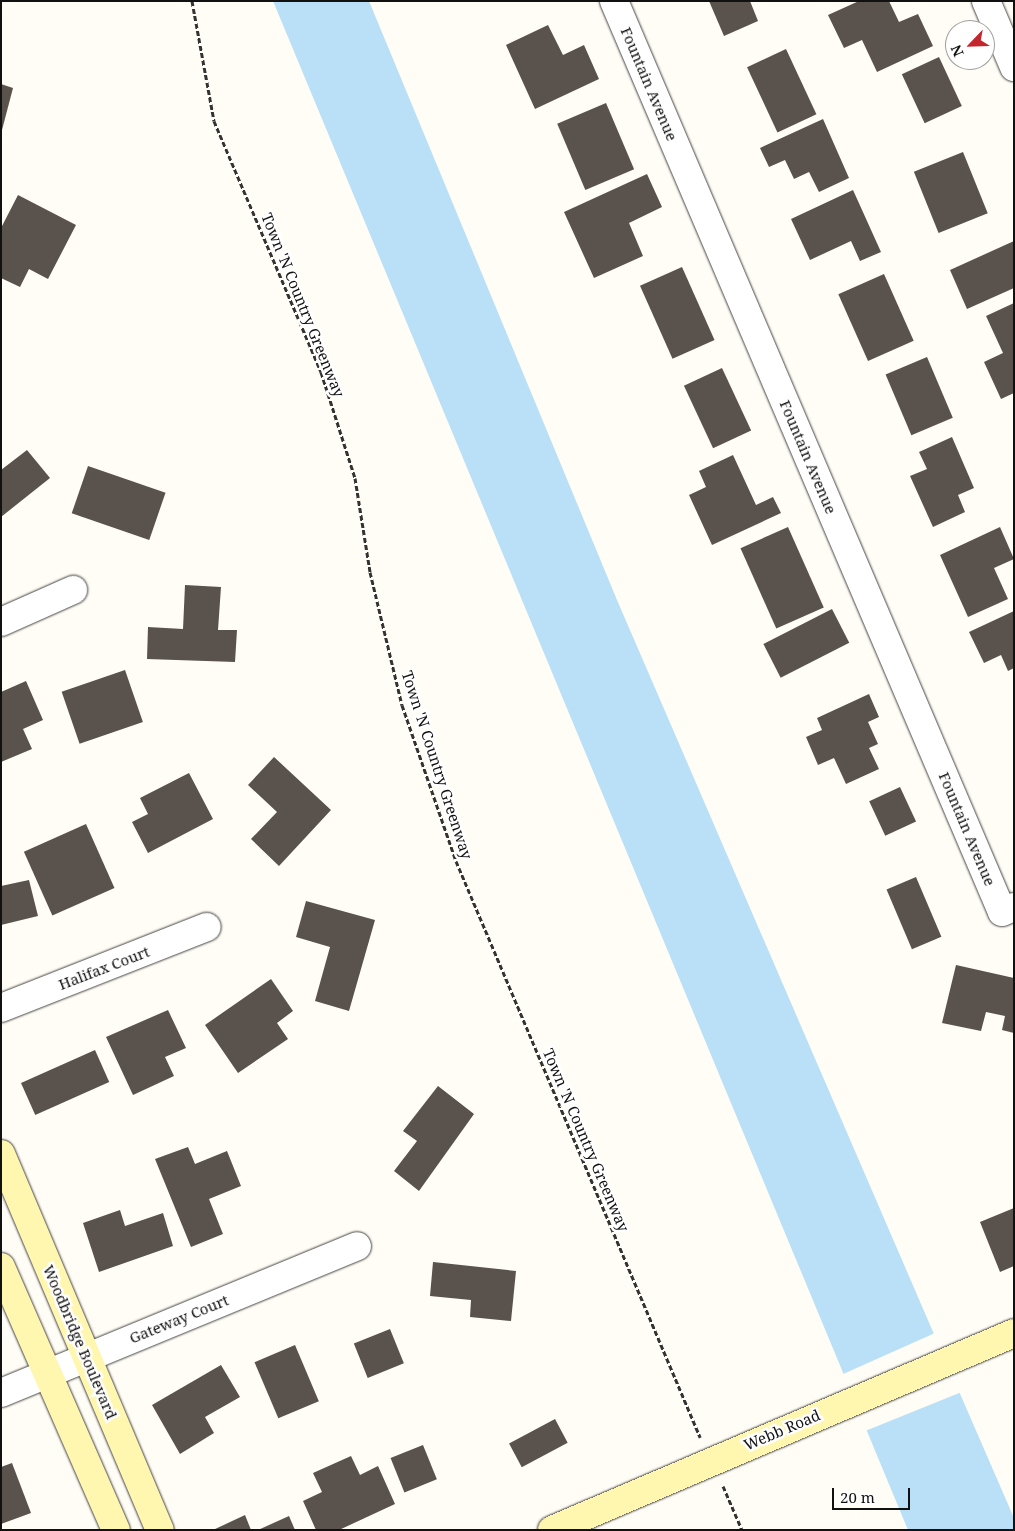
<!DOCTYPE html>
<html>
<head>
<meta charset="utf-8">
<style>
	body { margin:0 }
	#map { position:relative; width:1015px; height:1531px; overflow:hidden; background:#fffdf5; font-family:"Noto Serif",serif }
	div>[style] { position:absolute }
	[style*='--x'] { left:calc(var(--x)*1px); top:calc(var(--y)*1px); width:calc(var(--w)*1px); rotate:calc(var(--a)*1deg) }
	.water>* { inset:0; background:#b9e0f7 }
	.pier>* { inset:0; background:#fffdf5; transform-origin:0 0 }
	.building>* { inset:0; background:#5a524d; transform-origin:0 0 }
	.path>* { height:3px; margin-top:-1.5px; transform-origin:0; background:repeating-linear-gradient(90deg,#333 0 5px,transparent 0 7.5px) }
	.roads { filter:drop-shadow(0 0 1px #444) drop-shadow(0 0 1px #444) }
	.street>* { height:28px; margin:-14px; padding:0 14px; transform-origin:14px; border-radius:14px; background:#fff }
	.secondary>* { height:28px; margin:-14px; padding:0 14px; transform-origin:14px; border-radius:14px; background:#fff6b0 }
	span { translate:-50% -50%; white-space:nowrap; text-align:center; line-height:1.15; -webkit-text-stroke:5px #fff; paint-order:stroke }
	.street-label { font-size:15px; color:#111 }
	.frame { position:absolute; inset:0; border:2px solid #111; pointer-events:none }
	.north { position:absolute; left:945px; top:20px; width:50px; height:50px; box-sizing:border-box; background:#fff; border:1px solid #a0a0a0; border-radius:50%; rotate:246deg; font-size:14px; font-weight:700; line-height:20px; text-align:center; color:#111 }
	.north::after { content:''; display:block; margin:auto; width:18px; height:22px; background:#c4262e; clip-path:polygon(50% 0,100% 100%,50% 72%,0 100%) }
	.scale { position:absolute; left:832px; top:1488px; width:78px; height:22px; box-sizing:border-box; border:2px solid #111; border-top:0; padding-left:6px; font-size:15px; line-height:18px; white-space:nowrap; color:#111; -webkit-text-stroke:4px #fff; paint-order:stroke }
</style>
</head>
<body>
<div id="map">
	<div class="water">
		<div style="clip-path:polygon(273px 1px,369px 1px,617px 600px,940px 1348px,849px 1387px)"></div>
		<div style="clip-path:polygon(951px 1373px,1014px 1518px,1014px 1530px,908px 1530px,859px 1412px)"></div>
	</div>
	<div class="pier">
		<div style="left:935px;top:1333px;width:17px;height:103px;rotate:66deg"></div>
		<div style="left:952px;top:1370px;width:24px;height:104px;rotate:68deg"></div>
	</div>
	<div class="building">
		<div style="clip-path:polygon(709px 1px,750px 1px,758px 21px,724px 36px)"></div>
		<div style="clip-path:polygon(859px 1px,889px 1px,899px 22px,918px 14px,933px 46px,877px 72px,862px 40px,844px 48px,828px 15px)"></div>
		<div style="clip-path:polygon(548px 25px,563px 55px,584px 45px,599px 79px,535px 109px,506px 45px)"></div>
		<div style="left:786px;top:49px;width:72px;height:43px;rotate:65deg"></div>
		<div style="left:939px;top:57px;width:54px;height:41px;rotate:65deg"></div>
		<div style="clip-path:polygon(1px 84px,13px 88px,2px 130px,1px 130px)"></div>
		<div style="left:606px;top:103px;width:72px;height:53px;rotate:67deg"></div>
		<div style="clip-path:polygon(823px 119px,849px 178px,819px 192px,809px 172px,794px 179px,785px 160px,769px 167px,760px 148px)"></div>
		<div style="left:963px;top:152px;width:66px;height:53px;rotate:68deg"></div>
		<div style="clip-path:polygon(647px 174px,662px 207px,629px 223px,643px 256px,594px 278px,564px 212px)"></div>
		<div style="clip-path:polygon(853px 190px,881px 252px,860px 261px,851px 241px,810px 260px,791px 219px)"></div>
		<div style="clip-path:polygon(18px 195px,76px 225px,48px 279px,29px 269px,20px 287px,1px 278px,1px 228px)"></div>
		<div style="clip-path:polygon(1014px 241px,1014px 288px,967px 309px,950px 270px)"></div>
		<div style="left:682px;top:267px;width:80px;height:46px;rotate:66deg"></div>
		<div style="left:884px;top:274px;width:73px;height:50px;rotate:66deg"></div>
		<div style="clip-path:polygon(1014px 303px,1014px 393px,1001px 399px,984px 362px,1003px 353px,986px 316px)"></div>
		<div style="left:927px;top:357px;width:66px;height:45px;rotate:67deg"></div>
		<div style="left:722px;top:368px;width:69px;height:42px;rotate:65deg"></div>
		<div style="clip-path:polygon(952px 437px,974px 488px,958px 495px,965px 512px,933px 527px,910px 476px,927px 469px,919px 452px)"></div>
		<div style="clip-path:polygon(27px 450px,50px 478px,1px 517px,1px 470px)"></div>
		<div style="clip-path:polygon(733px 455px,756px 505px,773px 497px,781px 513px,712px 545px,689px 495px,706px 487px,699px 471px)"></div>
		<div style="left:88px;top:466px;width:82px;height:50px;rotate:19deg"></div>
		<div style="left:788px;top:527px;width:88px;height:52px;rotate:66deg"></div>
		<div style="clip-path:polygon(1000px 527px,1014px 559px,994px 568px,1008px 599px,968px 617px,940px 555px)"></div>
		<div style="clip-path:polygon(185px 585px,221px 587px,218px 630px,237px 630px,235px 662px,147px 659px,148px 627px,183px 629px)"></div>
		<div style="left:832px;top:609px;width:38px;height:77px;rotate:63deg"></div>
		<div style="clip-path:polygon(1014px 611px,1014px 668px,1008px 671px,1001px 655px,984px 663px,969px 632px)"></div>
		<div style="left:125px;top:670px;width:55px;height:67px;rotate:71deg"></div>
		<div style="clip-path:polygon(26px 681px,43px 720px,23px 729px,32px 749px,1px 762px,1px 692px)"></div>
		<div style="clip-path:polygon(869px 694px,879px 717px,868px 722px,878px 744px,869px 748px,879px 769px,846px 784px,834px 758px,818px 765px,806px 737px,822px 730px,817px 718px)"></div>
		<div style="clip-path:polygon(274px 757px,331px 810px,279px 866px,251px 839px,277px 812px,248px 785px)"></div>
		<div style="clip-path:polygon(189px 773px,213px 819px,148px 853px,132px 822px,148px 814px,140px 798px)"></div>
		<div style="left:900px;top:787px;width:38px;height:34px;rotate:65deg"></div>
		<div style="left:86px;top:824px;width:70px;height:68px;rotate:66deg"></div>
		<div style="left:916px;top:877px;width:65px;height:32px;rotate:67deg"></div>
		<div style="clip-path:polygon(29px 880px,38px 916px,1px 925px,1px 886px)"></div>
		<div style="clip-path:polygon(306px 901px,375px 920px,349px 1011px,315px 1001px,330px 947px,296px 937px)"></div>
		<div style="clip-path:polygon(956px 965px,1014px 978px,1014px 1033px,1002px 1030px,1005px 1016px,986px 1012px,981px 1031px,942px 1023px)"></div>
		<div style="clip-path:polygon(271px 979px,293px 1011px,277px 1023px,288px 1039px,238px 1073px,205px 1025px)"></div>
		<div style="clip-path:polygon(168px 1010px,186px 1048px,165px 1057px,174px 1076px,133px 1095px,106px 1037px)"></div>
		<div style="left:95px;top:1050px;width:35px;height:81px;rotate:66deg"></div>
		<div style="clip-path:polygon(438px 1086px,474px 1114px,419px 1191px,394px 1171px,417px 1141px,403px 1131px)"></div>
		<div style="clip-path:polygon(188px 1147px,195px 1164px,227px 1151px,241px 1186px,209px 1199px,223px 1234px,191px 1247px,155px 1159px)"></div>
		<div style="clip-path:polygon(1014px 1208px,1014px 1266px,1000px 1272px,980px 1222px)"></div>
		<div style="clip-path:polygon(120px 1210px,125px 1226px,163px 1213px,173px 1246px,99px 1272px,83px 1223px)"></div>
		<div style="clip-path:polygon(433px 1262px,516px 1271px,511px 1321px,470px 1317px,471px 1300px,430px 1296px)"></div>
		<div style="left:390px;top:1329px;width:37px;height:39px;rotate:68deg"></div>
		<div style="left:295px;top:1345px;width:61px;height:44px;rotate:67deg"></div>
		<div style="clip-path:polygon(221px 1365px,240px 1397px,205px 1417px,214px 1433px,180px 1454px,152px 1405px)"></div>
		<div style="left:555px;top:1419px;width:27px;height:52px;rotate:62deg"></div>
		<div style="left:423px;top:1445px;width:37px;height:35px;rotate:68deg"></div>
		<div style="clip-path:polygon(351px 1456px,360px 1475px,378px 1466px,395px 1504px,339px 1530px,316px 1530px,303px 1501px,322px 1492px,313px 1473px)"></div>
		<div style="clip-path:polygon(12px 1463px,31px 1513px,1px 1524px,1px 1467px)"></div>
		<div style="clip-path:polygon(245px 1515px,251px 1530px,213px 1530px)"></div>
		<div style="clip-path:polygon(289px 1516px,295px 1530px,258px 1530px)"></div>
	</div>
	<div class="path">
		<div style="--x:192;--y:1;--w:122;--a:79.6"></div>
		<div style="--x:214;--y:121;--w:273;--a:66.9"></div>
		<div style="--x:321;--y:372;--w:111;--a:72.2"></div>
		<div style="--x:355;--y:478;--w:95;--a:80.9"></div>
		<div style="--x:370;--y:572;--w:137;--a:76.5"></div>
		<div style="--x:402;--y:705;--w:165;--a:70.9"></div>
		<div style="--x:456;--y:861;--w:626;--a:67.04"></div>
		<div style="--x:723;--y:1486;--w:48;--a:66.6"></div>
	</div>
	<div class="roads">
		<div class="street">
			<div style="--x:614;--y:1;--w:990;--a:66.93"></div>
			<div style="--x:1002;--y:912;--w:13;--a:-23"></div>
			<div style="--x:986;--y:1;--w:72;--a:67"></div>
			<div style="--x:1;--y:622;--w:79;--a:-24"></div>
			<div style="--x:1;--y:1008;--w:221;--a:-21.5"></div>
			<div style="--x:1;--y:1393;--w:385;--a:-22.4"></div>
		</div>
		<div class="secondary">
			<div style="--x:1;--y:1154;--w:408;--a:67.1"></div>
			<div style="--x:1;--y:1267;--w:287;--a:66.4"></div>
			<div style="--x:552;--y:1530;--w:502;--a:-23.09"></div>
		</div>
	</div>
	<div class="street-label">
		<span style="left:649px;top:84px;rotate:67deg">Fountain Avenue</span>
		<span style="left:303px;top:305px;rotate:68deg">Town 'N Country Greenway</span>
		<span style="left:808px;top:457px;rotate:67deg">Fountain Avenue</span>
		<span style="left:437px;top:765px;rotate:72deg">Town 'N Country Greenway</span>
		<span style="left:967px;top:829px;rotate:67deg">Fountain Avenue</span>
		<span style="left:104px;top:968px;rotate:-21deg">Halifax Court</span>
		<span style="left:586px;top:1140px;rotate:67deg">Town 'N Country Greenway</span>
		<span style="left:179px;top:1319px;rotate:-22deg">Gateway Court</span>
		<span style="left:80px;top:1342px;rotate:67deg">Woodbridge Boulevard</span>
		<span style="left:782px;top:1430px;rotate:-23deg">Webb Road</span>
	</div>
	<div class="frame"></div>
	<div class="north">N</div>
	<div class="scale">20 m</div>
</div>
</body>
</html>
